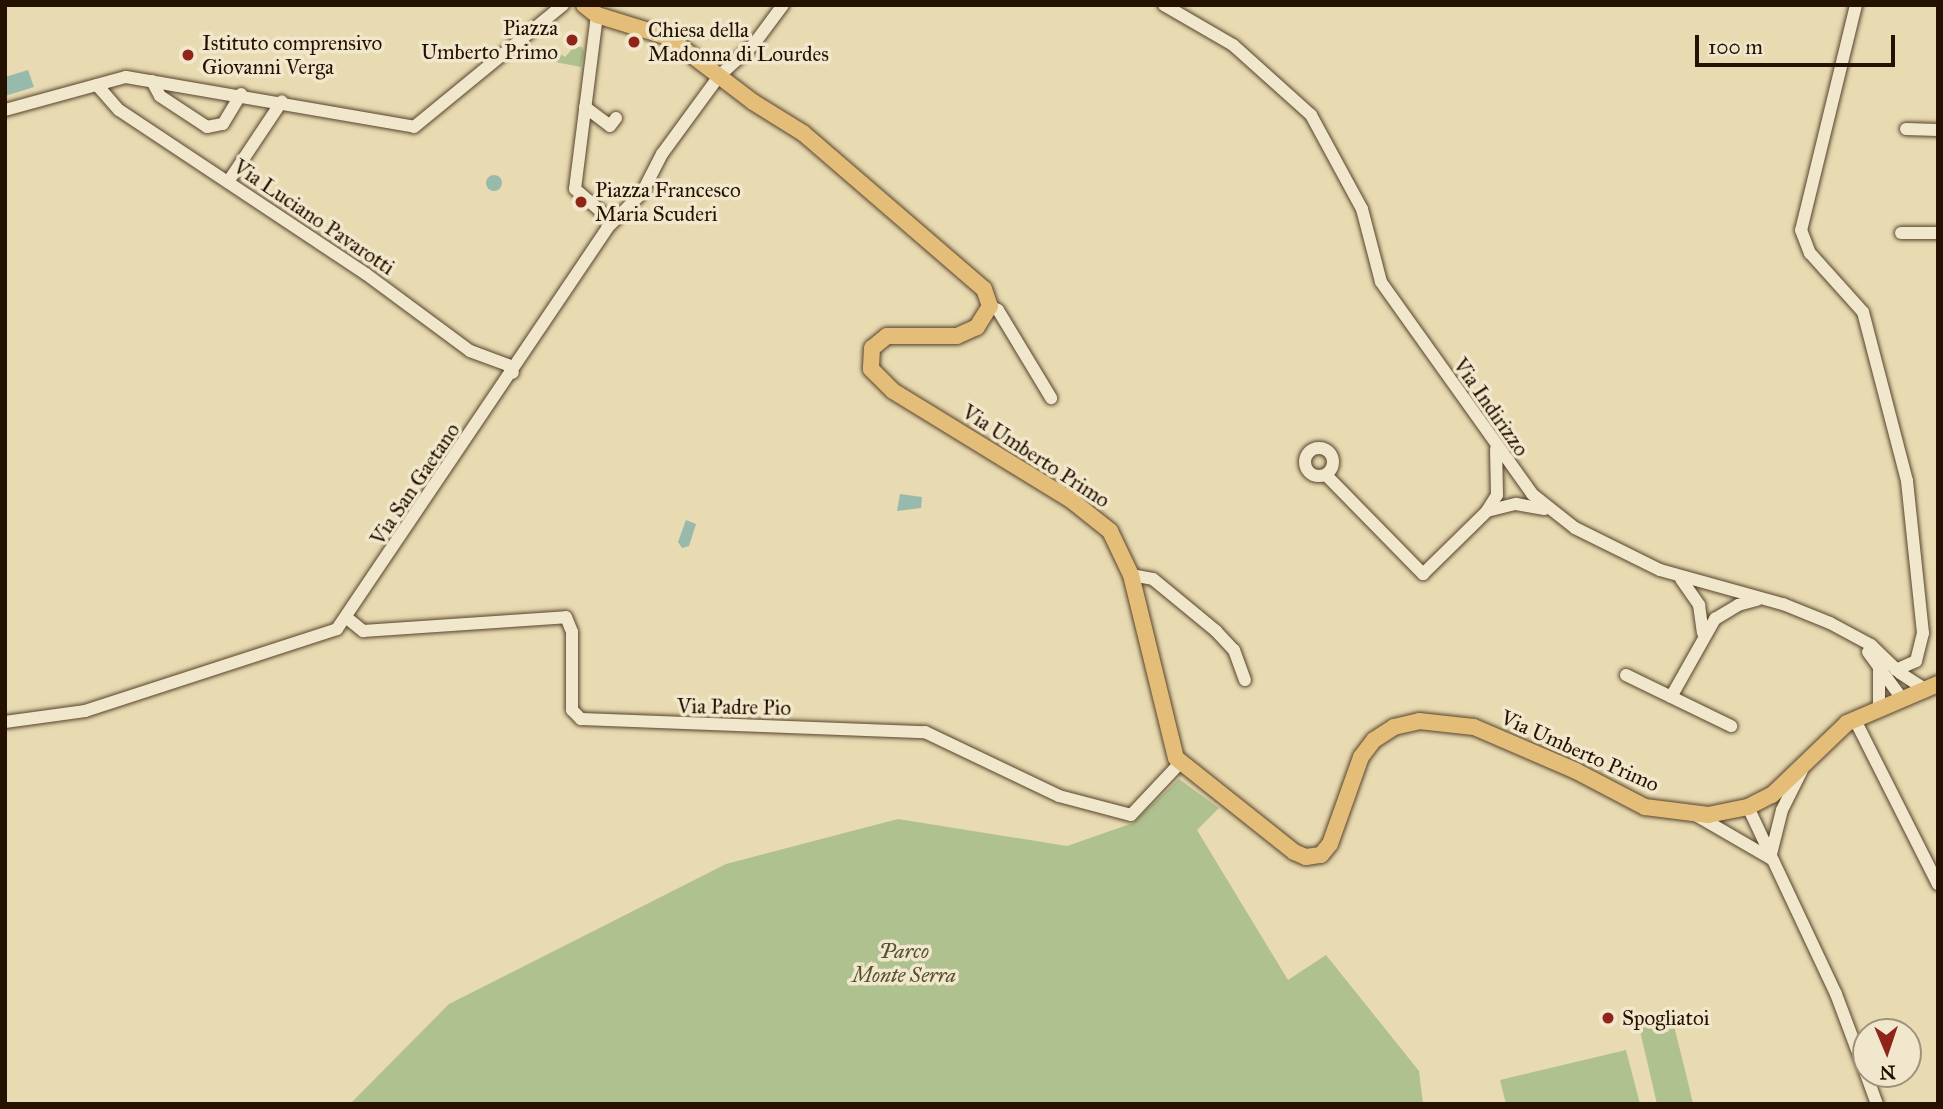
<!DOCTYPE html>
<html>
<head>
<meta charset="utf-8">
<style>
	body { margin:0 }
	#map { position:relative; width:1943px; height:1109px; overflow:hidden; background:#e8dab1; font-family:"IM FELL Great Primer",serif }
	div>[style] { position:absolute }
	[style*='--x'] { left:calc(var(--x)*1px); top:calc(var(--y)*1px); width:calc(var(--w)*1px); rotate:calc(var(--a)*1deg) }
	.green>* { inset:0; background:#b0c190 }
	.water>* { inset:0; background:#97baad }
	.round { border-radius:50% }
	.roads { filter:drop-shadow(0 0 2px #56432c) drop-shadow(0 0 2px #56432c) }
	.minor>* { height:12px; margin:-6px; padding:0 6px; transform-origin:6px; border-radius:6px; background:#f0e7cc }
	.minor>.ring { margin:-6px; padding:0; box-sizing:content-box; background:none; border:12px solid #f0e7cc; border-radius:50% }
	.major>* { height:16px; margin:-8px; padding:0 8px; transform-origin:8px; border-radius:8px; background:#e4bd78 }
	.dots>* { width:19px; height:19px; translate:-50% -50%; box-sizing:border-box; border:4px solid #f0e7cc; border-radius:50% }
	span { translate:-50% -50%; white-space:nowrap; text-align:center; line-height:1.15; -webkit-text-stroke:7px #f0e7cc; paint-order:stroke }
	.poi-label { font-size:21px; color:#251100 }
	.right { translate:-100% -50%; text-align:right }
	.left { translate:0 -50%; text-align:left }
	.street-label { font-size:21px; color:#251100 }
	.park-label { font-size:21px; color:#564f32; font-style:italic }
	.frame { position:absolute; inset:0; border:7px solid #251100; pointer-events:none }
	.north { position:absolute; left:1852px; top:1018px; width:70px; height:70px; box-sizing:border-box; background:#f0e7cc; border:2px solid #9f917a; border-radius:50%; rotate:178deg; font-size:19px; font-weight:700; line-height:28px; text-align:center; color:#251100 }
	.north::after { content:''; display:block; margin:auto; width:24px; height:32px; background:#8f2418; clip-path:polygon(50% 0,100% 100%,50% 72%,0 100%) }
	.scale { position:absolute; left:1695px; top:35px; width:200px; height:32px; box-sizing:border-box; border:4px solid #251100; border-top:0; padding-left:9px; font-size:21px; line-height:24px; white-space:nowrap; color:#251100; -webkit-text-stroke:5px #f0e7cc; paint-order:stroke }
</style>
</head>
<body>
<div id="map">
	<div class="green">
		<div style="clip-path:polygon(574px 47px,582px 47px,584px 52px,581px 67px,550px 61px,553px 49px,565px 57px)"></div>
		<div style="clip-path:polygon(1179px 779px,1219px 808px,1197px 830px,1288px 980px,1326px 955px,1419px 1071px,1423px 1104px,350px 1104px,449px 1004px,726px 864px,898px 819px,1067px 846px,1133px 823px)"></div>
		<div style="clip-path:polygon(1670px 1010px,1687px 1078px,1693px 1104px,1657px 1104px,1637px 1018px)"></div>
		<div style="clip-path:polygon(1626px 1050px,1640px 1104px,1506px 1104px,1500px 1080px)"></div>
	</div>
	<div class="water">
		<div style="clip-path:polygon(28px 70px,34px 87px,5px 96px,5px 77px)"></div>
		<div class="round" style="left:486px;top:175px;width:16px;height:16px"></div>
		<div style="clip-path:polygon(900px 494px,922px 497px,921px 508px,897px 511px)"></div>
		<div style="clip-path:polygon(686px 520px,696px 524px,689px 546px,682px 548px,678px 542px)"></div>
	</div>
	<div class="roads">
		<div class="minor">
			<div style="--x:1164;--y:5;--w:80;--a:30.1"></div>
			<div style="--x:1233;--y:45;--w:105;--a:41.9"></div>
			<div style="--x:1311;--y:115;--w:107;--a:61.5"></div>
			<div style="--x:1362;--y:209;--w:75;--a:75.4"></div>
			<div style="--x:1381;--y:282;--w:260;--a:54.5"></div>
			<div style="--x:1532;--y:494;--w:55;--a:38.3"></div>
			<div style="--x:1575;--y:528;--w:95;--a:26.3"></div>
			<div style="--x:1660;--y:570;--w:128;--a:15.5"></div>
			<div style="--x:1783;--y:604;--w:51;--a:22"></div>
			<div style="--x:1830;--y:623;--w:47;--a:28.2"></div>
			<div style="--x:1871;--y:645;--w:40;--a:44"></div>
			<div style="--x:1900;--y:673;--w:31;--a:33"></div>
			<div style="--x:1856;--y:5;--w:232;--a:103.7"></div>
			<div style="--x:1801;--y:230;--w:25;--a:69"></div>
			<div style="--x:1810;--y:253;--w:79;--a:48.1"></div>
			<div style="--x:1863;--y:312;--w:175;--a:75.4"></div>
			<div style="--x:1907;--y:481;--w:153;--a:84"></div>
			<div style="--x:1923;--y:633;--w:29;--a:104"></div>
			<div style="--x:1916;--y:661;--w:22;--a:156"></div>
			<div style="--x:597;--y:15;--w:175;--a:97.2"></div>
			<div style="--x:575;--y:189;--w:49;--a:40.9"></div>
			<div style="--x:152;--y:81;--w:17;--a:62"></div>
			<div style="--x:160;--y:96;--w:56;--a:33.4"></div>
			<div style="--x:207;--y:127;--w:16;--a:-11"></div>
			<div style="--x:223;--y:124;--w:35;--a:-59"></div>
			<div style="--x:97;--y:85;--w:33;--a:49"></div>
			<div style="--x:119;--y:110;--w:296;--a:33.6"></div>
			<div style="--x:366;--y:274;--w:129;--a:36.5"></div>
			<div style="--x:470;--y:351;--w:40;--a:20.2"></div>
			<div style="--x:508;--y:365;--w:9;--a:58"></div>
			<div style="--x:585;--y:107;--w:31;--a:37"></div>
			<div style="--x:610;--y:126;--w:10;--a:-53"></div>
			<div style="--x:5;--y:110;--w:125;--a:-15.3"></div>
			<div style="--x:126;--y:77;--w:292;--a:9.8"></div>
			<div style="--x:414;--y:127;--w:193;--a:-39.3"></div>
			<div style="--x:1906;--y:129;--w:32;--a:2"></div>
			<div style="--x:228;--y:182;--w:97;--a:-56.3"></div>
			<div style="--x:1901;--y:233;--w:37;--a:0"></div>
			<div style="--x:990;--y:306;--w:9;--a:27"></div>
			<div style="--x:998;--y:310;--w:103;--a:58.9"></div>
			<div class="ring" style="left:1305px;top:448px;width:16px;height:16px"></div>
			<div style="--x:1326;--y:475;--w:139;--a:45.6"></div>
			<div style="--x:1423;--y:574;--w:90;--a:-44.5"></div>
			<div style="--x:1487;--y:511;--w:19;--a:-58"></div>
			<div style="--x:1497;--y:495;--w:46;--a:-91.2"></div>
			<div style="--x:1487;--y:511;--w:30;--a:-14"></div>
			<div style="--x:1516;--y:504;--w:29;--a:10"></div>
			<div style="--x:1131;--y:575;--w:22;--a:10"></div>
			<div style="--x:1153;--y:579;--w:82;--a:39.5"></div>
			<div style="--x:1216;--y:631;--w:26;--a:47"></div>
			<div style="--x:1234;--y:650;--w:32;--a:70"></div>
			<div style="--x:1681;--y:579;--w:32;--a:55"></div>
			<div style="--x:1699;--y:605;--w:28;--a:82"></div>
			<div style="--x:347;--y:618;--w:21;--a:39"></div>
			<div style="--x:363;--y:631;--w:203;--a:-3.9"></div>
			<div style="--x:566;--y:617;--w:16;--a:68"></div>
			<div style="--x:572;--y:632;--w:78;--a:90"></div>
			<div style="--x:572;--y:710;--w:13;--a:45"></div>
			<div style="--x:581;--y:719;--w:344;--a:2.2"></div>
			<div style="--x:925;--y:732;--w:148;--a:25.5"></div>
			<div style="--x:1059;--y:796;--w:74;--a:14.8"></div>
			<div style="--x:1131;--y:815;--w:70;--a:-46.7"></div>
			<div style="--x:1868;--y:652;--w:59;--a:53.9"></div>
			<div style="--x:1626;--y:675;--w:117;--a:25.9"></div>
			<div style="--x:1671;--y:697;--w:90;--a:-60.6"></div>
			<div style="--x:1715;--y:619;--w:27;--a:-31"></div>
			<div style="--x:1738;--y:605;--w:20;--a:-15"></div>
			<div style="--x:1879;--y:710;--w:42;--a:-90"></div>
			<div style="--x:1855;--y:720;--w:184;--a:63.2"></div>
			<div style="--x:5;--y:722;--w:81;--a:-7.8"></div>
			<div style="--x:85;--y:711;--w:265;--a:-18"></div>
			<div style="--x:337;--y:629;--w:483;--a:-56"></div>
			<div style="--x:607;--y:228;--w:49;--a:-45"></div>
			<div style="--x:642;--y:193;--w:44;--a:-62.9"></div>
			<div style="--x:662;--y:154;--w:97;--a:-53.8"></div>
			<div style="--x:719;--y:76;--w:47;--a:-42.4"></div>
			<div style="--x:754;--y:44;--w:49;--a:-53.4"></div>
			<div style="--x:1748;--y:807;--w:207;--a:64.8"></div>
			<div style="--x:1836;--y:994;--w:85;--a:69.4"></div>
			<div style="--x:1694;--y:814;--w:88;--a:30.1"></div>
			<div style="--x:1770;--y:858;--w:49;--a:-76"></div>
			<div style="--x:1782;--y:810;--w:45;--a:-63.4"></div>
			<div style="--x:1866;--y:1074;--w:32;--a:70"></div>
		</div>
		<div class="major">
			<div style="--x:584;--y:5;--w:16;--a:38"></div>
			<div style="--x:597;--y:15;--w:74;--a:17.2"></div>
			<div style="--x:668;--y:37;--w:107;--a:37.4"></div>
			<div style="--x:753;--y:102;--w:59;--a:31.8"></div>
			<div style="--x:803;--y:133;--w:239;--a:40.8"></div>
			<div style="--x:984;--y:289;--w:18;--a:71"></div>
			<div style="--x:990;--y:306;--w:25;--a:122"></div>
			<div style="--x:977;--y:327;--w:22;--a:156"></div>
			<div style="--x:957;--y:336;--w:70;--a:180"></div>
			<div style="--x:887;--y:336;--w:19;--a:141"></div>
			<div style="--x:872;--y:348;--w:21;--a:93"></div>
			<div style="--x:871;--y:369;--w:31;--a:45"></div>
			<div style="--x:893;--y:391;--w:209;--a:31.5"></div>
			<div style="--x:1071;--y:500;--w:50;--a:38.5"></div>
			<div style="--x:1110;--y:531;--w:49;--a:64.5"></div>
			<div style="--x:1131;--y:575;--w:188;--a:76.2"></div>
			<div style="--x:1176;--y:758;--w:151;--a:38.5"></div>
			<div style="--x:1294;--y:852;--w:13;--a:23"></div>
			<div style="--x:1306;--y:857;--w:15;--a:-8"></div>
			<div style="--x:1321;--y:855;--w:14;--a:-51"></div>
			<div style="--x:1330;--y:844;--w:92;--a:-70.4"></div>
			<div style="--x:1361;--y:757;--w:21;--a:-53"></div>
			<div style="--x:1374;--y:740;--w:24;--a:-33"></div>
			<div style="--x:1394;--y:727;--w:26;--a:-13"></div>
			<div style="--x:1419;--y:721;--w:55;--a:6.2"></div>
			<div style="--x:1474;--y:727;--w:111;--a:23.3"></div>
			<div style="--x:1576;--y:771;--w:78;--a:27.6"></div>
			<div style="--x:1645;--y:807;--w:64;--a:7.2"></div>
			<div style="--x:1708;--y:815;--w:41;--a:-11.3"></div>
			<div style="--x:1748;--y:807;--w:27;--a:-27"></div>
			<div style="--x:1772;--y:795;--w:104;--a:-43.8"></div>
			<div style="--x:1847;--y:723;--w:99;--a:-23.2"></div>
		</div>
	</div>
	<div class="dots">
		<div style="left:572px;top:40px;background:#8f2418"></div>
		<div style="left:634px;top:42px;background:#8f2418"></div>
		<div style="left:188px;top:55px;background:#8f2418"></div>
		<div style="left:581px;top:202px;background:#8f2418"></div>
		<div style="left:1608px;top:1018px;background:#8f2418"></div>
	</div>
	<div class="poi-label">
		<span class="right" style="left:558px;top:40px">Piazza<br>Umberto Primo</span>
		<span class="left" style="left:648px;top:42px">Chiesa della<br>Madonna di Lourdes</span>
		<span class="left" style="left:202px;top:55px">Istituto comprensivo<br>Giovanni Verga</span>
		<span class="left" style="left:595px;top:202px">Piazza Francesco<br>Maria Scuderi</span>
		<span class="left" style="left:1622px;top:1018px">Spogliatoi</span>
	</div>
	<div class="street-label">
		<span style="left:314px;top:217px;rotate:34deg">Via Luciano Pavarotti</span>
		<span style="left:1491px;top:407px;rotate:55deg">Via Indirizzo</span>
		<span style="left:1036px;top:456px;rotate:33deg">Via Umberto Primo</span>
		<span style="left:415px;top:484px;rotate:-56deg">Via San Gaetano</span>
		<span style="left:734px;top:707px;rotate:1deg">Via Padre Pio</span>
		<span style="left:1580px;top:751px;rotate:24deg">Via Umberto Primo</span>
	</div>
	<div class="park-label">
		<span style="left:904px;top:963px">Parco<br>Monte Serra</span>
	</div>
	<div class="frame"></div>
	<div class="north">N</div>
	<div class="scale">100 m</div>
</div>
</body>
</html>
